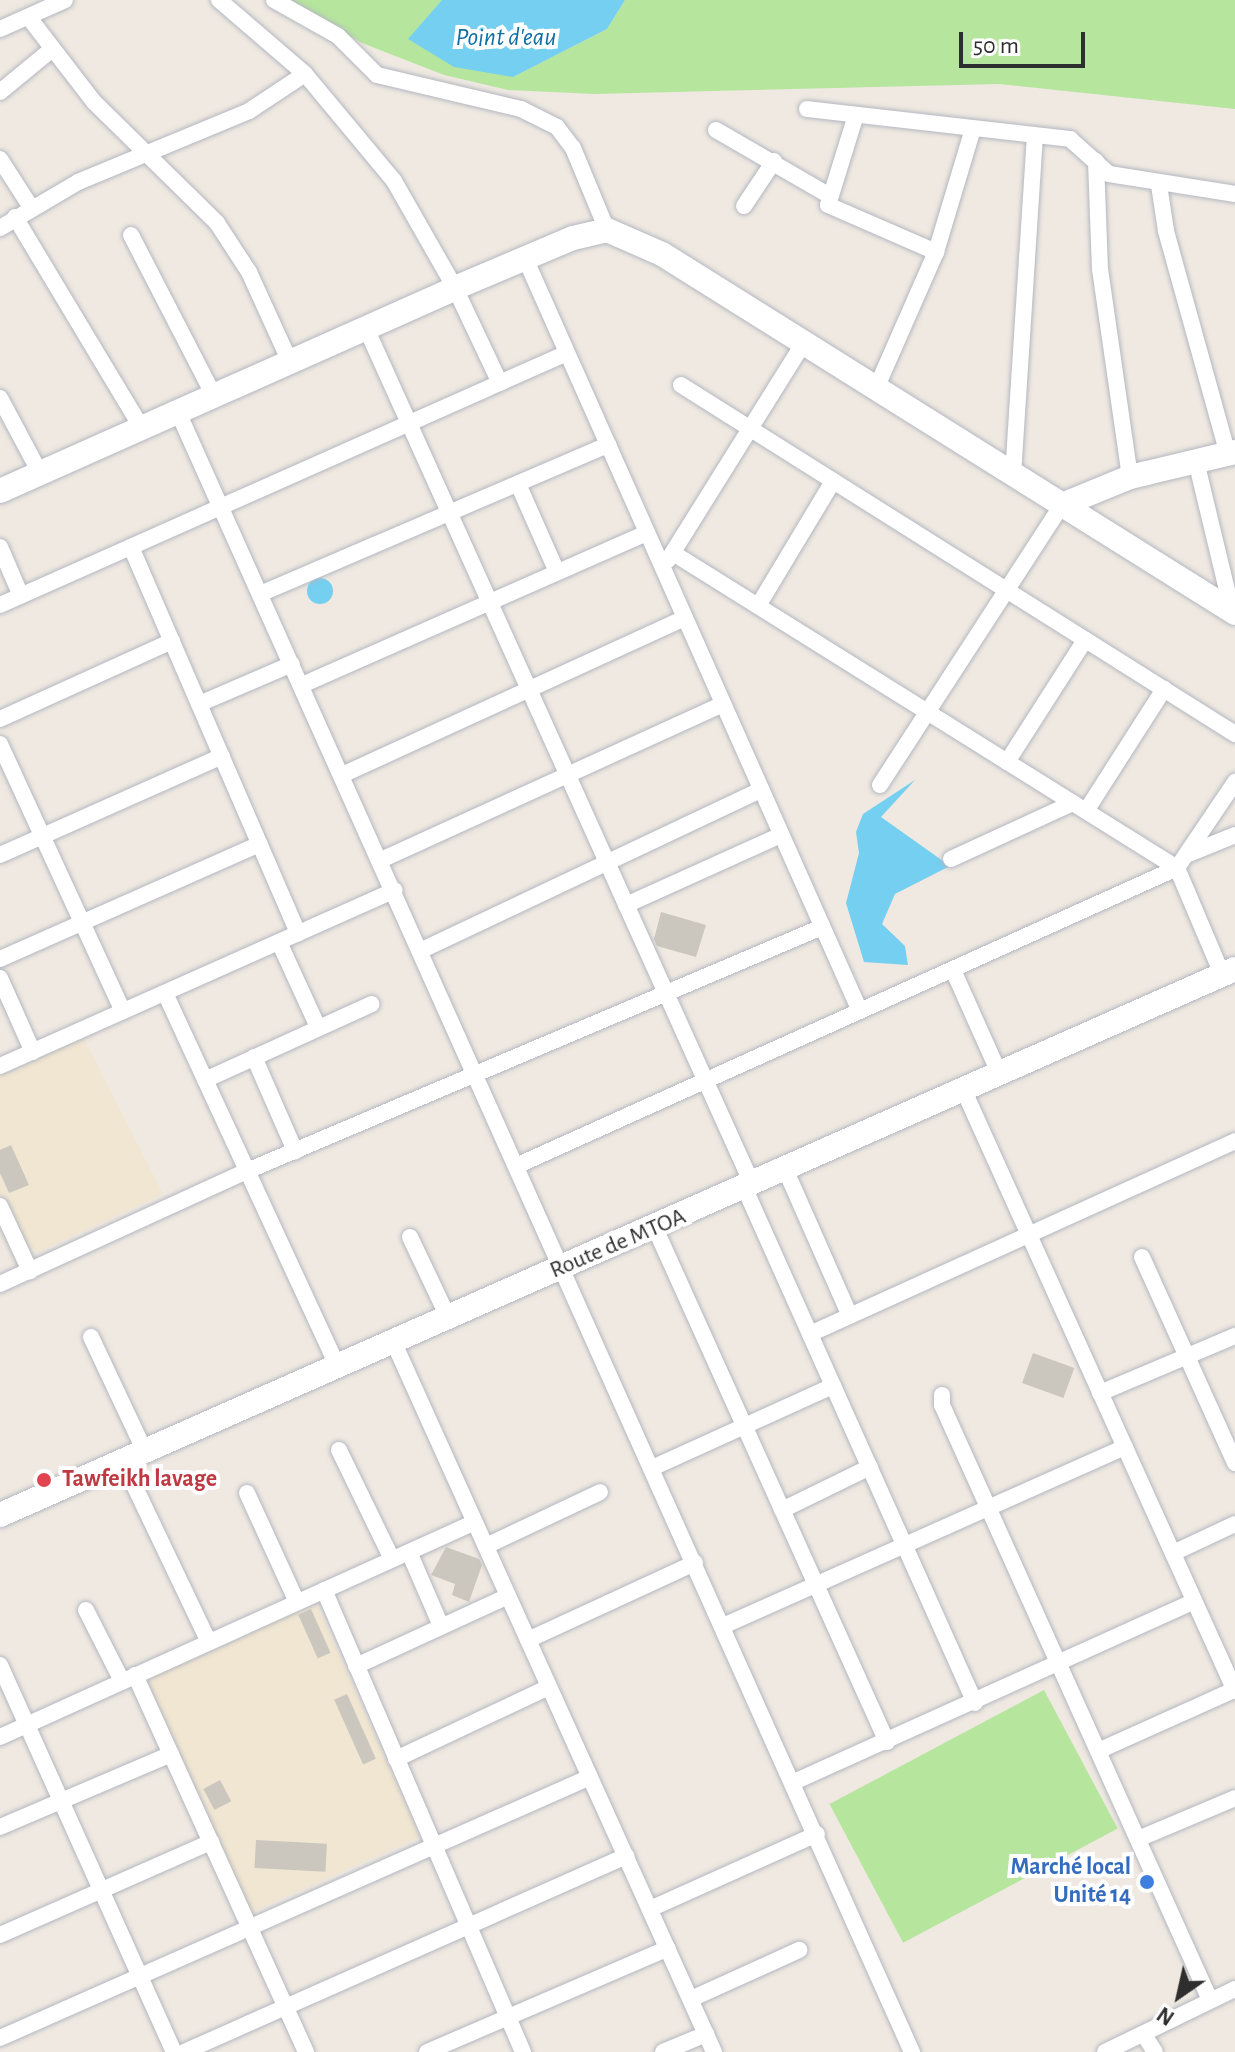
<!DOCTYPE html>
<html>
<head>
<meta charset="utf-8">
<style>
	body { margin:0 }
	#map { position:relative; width:1235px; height:2052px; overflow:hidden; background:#efe9e1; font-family:"Alegreya Sans",sans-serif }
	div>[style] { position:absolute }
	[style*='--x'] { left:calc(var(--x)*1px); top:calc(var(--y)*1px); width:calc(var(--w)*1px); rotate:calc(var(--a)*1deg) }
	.education>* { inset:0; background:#f0e6d1; transform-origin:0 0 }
	.green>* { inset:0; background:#b6e59e; transform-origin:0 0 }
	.water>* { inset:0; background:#75cff0 }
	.round { border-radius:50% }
	.building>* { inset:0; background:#cbc7bf; transform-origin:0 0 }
	.roads { filter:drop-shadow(0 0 2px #b4b7c1) drop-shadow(0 0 2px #b4b7c1) }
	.street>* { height:16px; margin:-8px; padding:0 8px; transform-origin:8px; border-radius:8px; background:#fff }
	.secondary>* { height:24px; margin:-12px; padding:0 12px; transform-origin:12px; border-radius:12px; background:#fff }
	.dots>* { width:22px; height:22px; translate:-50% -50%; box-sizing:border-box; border:4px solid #fff; border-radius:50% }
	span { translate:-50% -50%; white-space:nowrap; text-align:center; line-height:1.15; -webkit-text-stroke:8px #fff; paint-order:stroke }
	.street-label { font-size:24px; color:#2e2e2e }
	.health-label { font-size:24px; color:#be3a42; font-weight:700 }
	.left { translate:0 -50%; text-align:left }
	.shop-label { font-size:24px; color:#366cbe; font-weight:700 }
	.right { translate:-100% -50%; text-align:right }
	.water-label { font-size:26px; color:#0d6fa3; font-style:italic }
	.north { position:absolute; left:1139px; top:1956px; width:80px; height:80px; -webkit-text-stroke:6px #fff; paint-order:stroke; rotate:214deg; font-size:22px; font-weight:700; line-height:32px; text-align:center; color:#2e2e2e }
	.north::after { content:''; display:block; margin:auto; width:28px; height:36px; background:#2e2e2e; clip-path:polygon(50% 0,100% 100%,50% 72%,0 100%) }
	.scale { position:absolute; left:959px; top:32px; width:126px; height:36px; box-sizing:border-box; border:4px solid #2e2e2e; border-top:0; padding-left:10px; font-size:24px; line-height:28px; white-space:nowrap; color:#2e2e2e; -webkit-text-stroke:6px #fff; paint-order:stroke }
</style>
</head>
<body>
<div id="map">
	<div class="education">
		<div style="clip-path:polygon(83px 1037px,163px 1194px,38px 1252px,21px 1239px,0 1194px,0 1076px)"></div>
		<div style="left:316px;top:1603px;width:256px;height:186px;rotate:66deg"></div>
	</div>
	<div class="green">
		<div style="clip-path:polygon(290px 0,442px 0,409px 39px,513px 77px,607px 29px,625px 0,1235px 0,1235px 109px,999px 84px,595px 94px,508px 90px,444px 75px,362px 43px)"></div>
		<div style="left:1044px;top:1690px;width:157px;height:243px;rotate:62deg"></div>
	</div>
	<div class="water">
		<div style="clip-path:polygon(442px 0,625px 0,607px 29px,513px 77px,454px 67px,408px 39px)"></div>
		<div class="round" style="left:307px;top:578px;width:26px;height:26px"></div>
		<div style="clip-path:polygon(915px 780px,881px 817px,950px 866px,895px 894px,882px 924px,905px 946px,908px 965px,864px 962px,846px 903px,859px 853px,856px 832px,863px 814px)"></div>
	</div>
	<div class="building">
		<div style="clip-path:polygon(661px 912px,706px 925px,696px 957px,657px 946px,654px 939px)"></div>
		<div style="clip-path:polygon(11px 1145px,29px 1185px,9px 1193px,0 1173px,0 1150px)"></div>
		<div style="left:1033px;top:1353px;width:44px;height:32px;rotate:20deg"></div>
		<div style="clip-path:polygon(446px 1547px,479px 1559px,482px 1565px,469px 1602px,452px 1595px,455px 1584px,431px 1575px)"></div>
		<div style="left:311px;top:1609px;width:48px;height:14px;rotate:66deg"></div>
		<div style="left:347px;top:1694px;width:71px;height:14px;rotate:66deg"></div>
		<div style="left:220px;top:1780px;width:24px;height:19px;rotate:62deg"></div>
		<div style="left:256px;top:1840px;width:71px;height:28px;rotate:3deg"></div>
	</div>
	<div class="roads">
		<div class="street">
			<div style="--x:219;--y:0;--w:113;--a:40.7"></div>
			<div style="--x:305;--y:74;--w:139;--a:50.2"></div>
			<div style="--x:394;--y:181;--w:123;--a:60.3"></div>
			<div style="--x:455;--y:288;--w:105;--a:64.7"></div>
			<div style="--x:274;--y:0;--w:73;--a:29.4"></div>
			<div style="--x:338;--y:36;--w:55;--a:45"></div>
			<div style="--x:377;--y:75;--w:148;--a:13.3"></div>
			<div style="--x:521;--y:109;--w:40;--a:26.6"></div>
			<div style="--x:557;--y:127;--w:26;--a:53"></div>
			<div style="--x:573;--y:148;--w:89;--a:67.5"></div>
			<div style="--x:30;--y:19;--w:105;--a:52.4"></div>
			<div style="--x:94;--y:102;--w:173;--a:44.5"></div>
			<div style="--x:217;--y:223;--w:59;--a:56.9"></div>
			<div style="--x:249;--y:272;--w:99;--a:65.5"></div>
			<div style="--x:0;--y:29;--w:71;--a:-24"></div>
			<div style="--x:0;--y:92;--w:66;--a:-39.5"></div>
			<div style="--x:807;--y:109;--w:265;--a:6.5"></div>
			<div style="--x:1070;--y:139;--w:52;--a:41.9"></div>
			<div style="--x:1109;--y:174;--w:128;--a:9"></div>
			<div style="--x:855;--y:118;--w:91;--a:107.2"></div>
			<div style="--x:828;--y:205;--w:118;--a:23.5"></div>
			<div style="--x:716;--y:130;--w:129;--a:30.1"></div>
			<div style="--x:0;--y:159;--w:56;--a:57.4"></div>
			<div style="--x:1096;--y:161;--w:108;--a:87.9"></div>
			<div style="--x:1100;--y:269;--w:210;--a:81.8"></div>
			<div style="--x:1159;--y:185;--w:47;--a:81.3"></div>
			<div style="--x:1166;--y:231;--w:231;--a:74.5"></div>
			<div style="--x:744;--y:206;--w:54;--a:-56.3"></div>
			<div style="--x:15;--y:217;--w:245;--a:59"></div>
			<div style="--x:0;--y:228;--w:91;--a:-30.5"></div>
			<div style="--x:78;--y:182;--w:185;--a:-22.5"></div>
			<div style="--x:249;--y:111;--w:67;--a:-33.5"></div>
			<div style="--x:131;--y:235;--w:181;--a:62.7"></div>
			<div style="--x:525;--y:258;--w:824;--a:66.02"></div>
			<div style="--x:366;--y:328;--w:941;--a:65.72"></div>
			<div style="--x:681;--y:385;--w:655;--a:32.21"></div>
			<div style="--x:875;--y:391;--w:152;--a:-66.3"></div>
			<div style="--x:936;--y:252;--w:128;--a:-73.3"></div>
			<div style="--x:0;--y:398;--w:85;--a:61.9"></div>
			<div style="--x:178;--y:412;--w:1797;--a:65.89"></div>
			<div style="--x:1196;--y:461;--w:154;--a:76.5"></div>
			<div style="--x:1013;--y:475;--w:339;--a:-86.3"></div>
			<div style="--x:518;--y:484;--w:96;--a:66.1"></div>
			<div style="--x:0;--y:547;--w:53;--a:66.8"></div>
			<div style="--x:131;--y:547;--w:421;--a:66.6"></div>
			<div style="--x:673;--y:553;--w:594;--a:32.01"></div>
			<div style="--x:1177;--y:868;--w:115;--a:67"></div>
			<div style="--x:668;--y:560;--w:255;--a:-58"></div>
			<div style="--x:260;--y:594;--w:379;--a:-23.2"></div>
			<div style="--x:0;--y:605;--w:620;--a:-23.96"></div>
			<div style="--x:758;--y:606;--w:146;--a:-59"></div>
			<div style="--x:302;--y:685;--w:377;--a:-23.8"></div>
			<div style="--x:199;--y:704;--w:101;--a:-23.3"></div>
			<div style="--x:0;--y:719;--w:189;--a:-24.4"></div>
			<div style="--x:0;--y:744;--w:294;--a:65.3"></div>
			<div style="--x:1007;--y:762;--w:145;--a:-57.4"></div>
			<div style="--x:342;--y:775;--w:377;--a:-24.6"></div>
			<div style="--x:880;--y:785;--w:334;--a:-57"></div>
			<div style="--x:1086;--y:811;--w:145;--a:-57.4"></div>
			<div style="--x:0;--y:855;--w:243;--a:-24"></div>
			<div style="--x:1186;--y:855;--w:53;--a:-22.2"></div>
			<div style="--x:951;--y:859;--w:134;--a:-24.7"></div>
			<div style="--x:381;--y:860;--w:376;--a:-24.5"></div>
			<div style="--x:626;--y:905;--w:170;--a:-24.3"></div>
			<div style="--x:279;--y:942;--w:94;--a:65.4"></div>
			<div style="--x:422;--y:950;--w:375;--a:-25.3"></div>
			<div style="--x:0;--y:959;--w:284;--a:-23.9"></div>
			<div style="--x:953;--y:970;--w:115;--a:65.9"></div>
			<div style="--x:0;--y:978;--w:81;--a:66"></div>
			<div style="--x:165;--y:993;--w:413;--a:65.2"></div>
			<div style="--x:254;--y:1057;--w:103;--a:66.4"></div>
			<div style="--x:0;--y:1066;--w:432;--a:-24"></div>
			<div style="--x:205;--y:1080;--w:183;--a:-24.5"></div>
			<div style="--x:964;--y:1091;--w:658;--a:65.69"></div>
			<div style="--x:516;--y:1166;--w:725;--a:-24.27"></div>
			<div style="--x:1177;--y:868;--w:104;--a:-56"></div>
			<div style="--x:786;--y:1171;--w:158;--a:66.2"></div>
			<div style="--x:745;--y:1189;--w:563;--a:65.89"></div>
			<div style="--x:0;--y:1206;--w:72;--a:65.2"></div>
			<div style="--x:655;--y:1228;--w:564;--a:65.71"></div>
			<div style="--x:410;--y:1237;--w:91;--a:64.6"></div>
			<div style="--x:1142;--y:1257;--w:226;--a:65.7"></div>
			<div style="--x:0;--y:1284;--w:272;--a:-24.6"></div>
			<div style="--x:247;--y:1171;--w:625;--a:-22.99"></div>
			<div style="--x:810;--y:1334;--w:467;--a:-24.4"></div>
			<div style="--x:91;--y:1337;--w:127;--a:64.8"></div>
			<div style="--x:394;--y:1343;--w:778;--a:65.71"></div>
			<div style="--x:1100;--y:1393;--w:147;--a:-22.9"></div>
			<div style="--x:942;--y:1395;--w:10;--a:90"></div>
			<div style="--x:942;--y:1405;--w:653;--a:65.75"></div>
			<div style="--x:339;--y:1450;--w:121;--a:64.1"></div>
			<div style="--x:123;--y:1462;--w:199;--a:64.5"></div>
			<div style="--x:652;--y:1468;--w:199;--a:-24.4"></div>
			<div style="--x:247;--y:1493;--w:120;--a:65.4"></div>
			<div style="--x:782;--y:1510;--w:98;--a:-26"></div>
			<div style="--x:486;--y:1546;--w:126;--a:-25.3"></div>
			<div style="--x:409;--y:1552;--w:81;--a:66.6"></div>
			<div style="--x:1173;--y:1553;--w:68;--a:-25.1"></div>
			<div style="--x:324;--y:1590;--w:503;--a:66.7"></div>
			<div style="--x:86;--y:1610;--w:80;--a:63.1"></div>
			<div style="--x:723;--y:1626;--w:440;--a:-24"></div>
			<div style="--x:528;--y:1640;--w:184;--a:-24.8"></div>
			<div style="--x:0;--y:1665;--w:424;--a:65.8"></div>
			<div style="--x:356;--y:1666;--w:167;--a:-24.7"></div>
			<div style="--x:135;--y:1675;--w:414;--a:65.6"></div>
			<div style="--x:0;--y:1737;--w:521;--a:-24.35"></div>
			<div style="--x:1098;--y:1751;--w:149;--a:-24.2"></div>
			<div style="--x:396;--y:1759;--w:169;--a:-25.2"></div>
			<div style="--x:794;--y:1782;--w:439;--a:-24.3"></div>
			<div style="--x:0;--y:1827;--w:186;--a:-23.1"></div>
			<div style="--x:1138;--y:1839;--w:105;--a:-22.9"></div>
			<div style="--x:650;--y:1909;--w:183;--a:-24.2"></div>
			<div style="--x:0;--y:1935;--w:231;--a:-23.8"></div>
			<div style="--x:691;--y:1999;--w:119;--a:-24.4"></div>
			<div style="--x:1144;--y:2035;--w:20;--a:57"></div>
			<div style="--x:0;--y:2038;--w:645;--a:-23.86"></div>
			<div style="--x:184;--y:2052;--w:484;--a:-23.9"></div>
			<div style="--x:427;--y:2052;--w:262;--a:-23.3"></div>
			<div style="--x:663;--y:2052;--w:47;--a:-22.7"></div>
			<div style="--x:1105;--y:2052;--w:144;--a:-25.9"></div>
		</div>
		<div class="secondary">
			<div style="--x:0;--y:491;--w:498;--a:-24"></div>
			<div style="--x:455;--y:288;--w:128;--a:-23"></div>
			<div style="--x:573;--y:238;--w:35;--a:-13"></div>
			<div style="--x:607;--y:230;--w:60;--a:23.6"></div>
			<div style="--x:662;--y:254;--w:676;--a:32.07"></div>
			<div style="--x:1062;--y:505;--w:74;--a:-22.4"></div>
			<div style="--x:1130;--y:477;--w:108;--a:-13.4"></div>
			<div style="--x:0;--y:1515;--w:1350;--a:-23.85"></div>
		</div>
	</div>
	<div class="dots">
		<div style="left:44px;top:1480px;background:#e0444e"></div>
		<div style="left:1147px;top:1882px;background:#3f7fe0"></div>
	</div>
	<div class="street-label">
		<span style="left:618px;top:1244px;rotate:-23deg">Route de MTOA</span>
	</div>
	<div class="health-label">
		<span class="left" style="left:62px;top:1480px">Tawfeikh lavage</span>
	</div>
	<div class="shop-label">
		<span class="right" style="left:1131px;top:1882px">Marché local<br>Unité 14</span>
	</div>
	<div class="water-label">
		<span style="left:506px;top:38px">Point d'eau</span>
	</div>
	<div class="north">N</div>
	<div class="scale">50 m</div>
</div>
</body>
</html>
